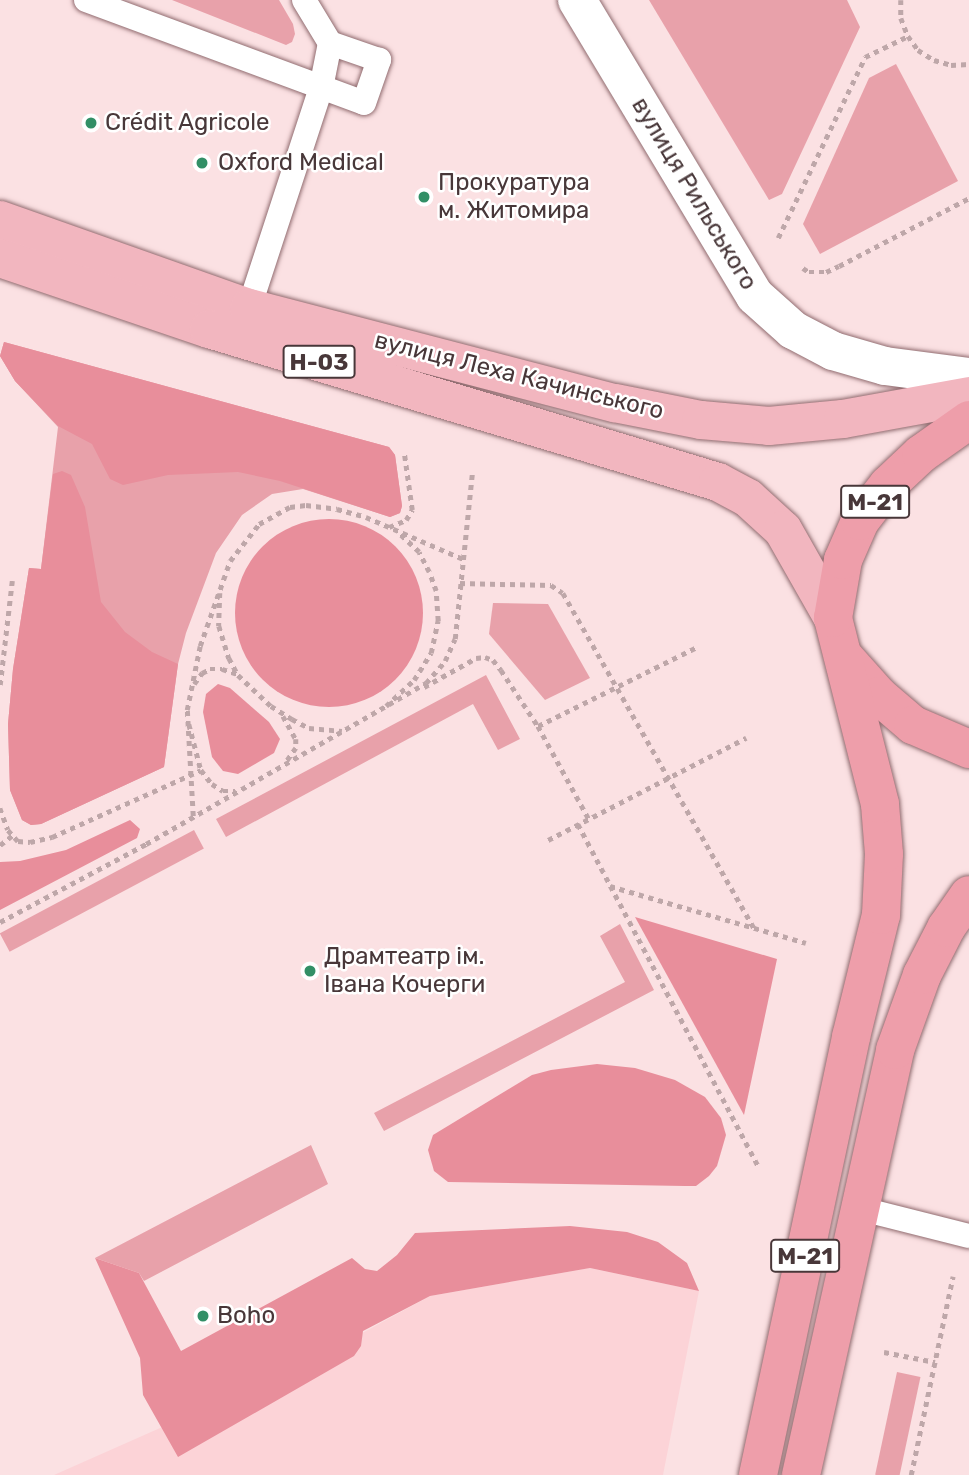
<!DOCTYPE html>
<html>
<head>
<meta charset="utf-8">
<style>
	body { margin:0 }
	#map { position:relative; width:969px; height:1475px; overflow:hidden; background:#fbe1e3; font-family:Rubik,sans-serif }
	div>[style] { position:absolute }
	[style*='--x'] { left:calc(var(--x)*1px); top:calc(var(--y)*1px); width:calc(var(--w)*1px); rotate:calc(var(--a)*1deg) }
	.built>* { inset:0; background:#fcd3d7 }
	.green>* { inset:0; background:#e8a1aa; transform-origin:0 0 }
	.forest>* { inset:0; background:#e88e9b }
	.round { border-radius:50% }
	.path>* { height:4.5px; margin-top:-2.25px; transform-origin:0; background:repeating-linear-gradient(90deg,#bea7a9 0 5px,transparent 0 10px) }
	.roads { filter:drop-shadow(0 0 2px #916c70) drop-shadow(0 0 2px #916c70) }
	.service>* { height:24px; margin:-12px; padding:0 12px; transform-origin:12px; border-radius:12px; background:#fff }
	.minor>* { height:38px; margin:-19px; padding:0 19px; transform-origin:19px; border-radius:19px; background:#fff }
	.primary>* { height:38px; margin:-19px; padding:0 19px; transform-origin:19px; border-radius:19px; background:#f2b6bf }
	.trunk>* { height:38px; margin:-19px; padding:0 19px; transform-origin:19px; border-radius:19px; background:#ee9eaa }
	.dots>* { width:19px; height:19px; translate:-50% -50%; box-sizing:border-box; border:4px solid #fff; border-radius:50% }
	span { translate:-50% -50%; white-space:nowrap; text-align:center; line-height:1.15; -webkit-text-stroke:5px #fff; paint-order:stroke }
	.shield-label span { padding:2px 5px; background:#fff; border:2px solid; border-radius:5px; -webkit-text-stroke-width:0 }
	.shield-label { font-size:23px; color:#483739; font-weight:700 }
	.poi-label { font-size:24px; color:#483739 }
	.left { translate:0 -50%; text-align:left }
	.street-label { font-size:24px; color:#483739 }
</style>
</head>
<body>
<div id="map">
	<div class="built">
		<div style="clip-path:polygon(590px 1268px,699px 1291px,663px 1475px,54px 1475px,311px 1361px,430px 1296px)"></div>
	</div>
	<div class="green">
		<div style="clip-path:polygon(172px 0,279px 0,293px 24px,295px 34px,292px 42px,286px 45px)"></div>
		<div style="clip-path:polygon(649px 0,847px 0,860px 27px,782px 194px,769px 200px)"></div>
		<div style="clip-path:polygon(896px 64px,958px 181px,820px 254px,803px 224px,869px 78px)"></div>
		<div style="clip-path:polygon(4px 342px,389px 447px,395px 455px,402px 506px,400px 513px,390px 517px,303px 489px,272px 494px,242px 515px,216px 553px,186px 633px,178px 664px,164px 767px,41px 824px,31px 825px,22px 820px,10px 790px,8px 724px,13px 669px,29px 568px,41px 569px,58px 427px,15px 381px,0 356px)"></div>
		<div style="clip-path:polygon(493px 603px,548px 604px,590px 678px,545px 700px,489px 634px)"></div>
		<div style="clip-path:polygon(486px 675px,520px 739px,498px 750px,473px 704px,226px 837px,216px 819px)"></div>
		<div style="left:194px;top:830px;width:21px;height:220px;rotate:62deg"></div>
		<div style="clip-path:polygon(620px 924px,654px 990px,384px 1131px,374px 1113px,625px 982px,600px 936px)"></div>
		<div style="clip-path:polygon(311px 1145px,328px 1184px,144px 1281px,139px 1273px,95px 1258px)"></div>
		<div style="left:897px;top:1372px;width:24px;height:105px;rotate:12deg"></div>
	</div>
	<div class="forest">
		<div style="clip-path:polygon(4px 342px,389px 447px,395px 455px,402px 506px,400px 513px,390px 517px,280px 481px,238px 472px,168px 475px,123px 485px,110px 479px,92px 444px,58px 426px,15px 381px,0 356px)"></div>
		<div style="clip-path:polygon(62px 471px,71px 475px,85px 507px,101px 602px,125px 632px,152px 652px,178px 664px,164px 767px,41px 824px,31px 825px,22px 820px,10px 790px,8px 724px,13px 669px,29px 568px,41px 569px,53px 474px)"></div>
		<div class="round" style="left:235px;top:519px;width:188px;height:188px"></div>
		<div style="clip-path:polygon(218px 684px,230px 688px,269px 722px,280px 739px,274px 753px,238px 774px,223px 771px,212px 757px,203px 712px,206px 694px)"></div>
		<div style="clip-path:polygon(130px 820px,140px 829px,137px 838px,0 910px,0 862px,20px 861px,66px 850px)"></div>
		<div style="clip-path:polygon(635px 917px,777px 959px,744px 1115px)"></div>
		<div style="clip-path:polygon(597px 1064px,635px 1068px,675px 1080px,705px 1097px,721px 1118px,726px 1135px,717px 1166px,709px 1176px,696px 1186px,685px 1186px,448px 1182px,434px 1171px,428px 1150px,433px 1135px,532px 1075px,551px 1070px)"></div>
		<div style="clip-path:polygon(570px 1226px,627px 1232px,658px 1242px,687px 1263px,699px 1291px,590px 1268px,430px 1296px,363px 1331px,361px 1346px,354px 1356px,178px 1457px,143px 1395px,140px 1358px,95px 1258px,139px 1273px,181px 1351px,352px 1258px,365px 1269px,377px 1271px,397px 1255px,415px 1233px)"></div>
	</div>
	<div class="path">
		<div style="--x:901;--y:0;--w:18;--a:90"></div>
		<div style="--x:901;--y:18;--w:19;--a:69"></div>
		<div style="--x:908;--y:36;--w:17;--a:54"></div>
		<div style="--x:918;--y:50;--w:19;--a:32"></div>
		<div style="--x:934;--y:60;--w:18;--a:16"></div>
		<div style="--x:951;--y:65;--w:18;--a:-3"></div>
		<div style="--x:778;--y:238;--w:201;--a:-64.3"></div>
		<div style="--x:865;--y:57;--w:48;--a:-26"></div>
		<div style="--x:803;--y:268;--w:7;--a:34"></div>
		<div style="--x:809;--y:272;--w:17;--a:0"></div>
		<div style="--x:826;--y:272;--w:14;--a:-25"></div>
		<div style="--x:839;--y:266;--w:147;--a:-27.6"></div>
		<div style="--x:389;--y:527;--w:18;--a:-22"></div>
		<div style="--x:406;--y:520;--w:12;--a:-59"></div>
		<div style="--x:412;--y:510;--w:59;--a:-97.9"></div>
		<div style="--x:460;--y:583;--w:91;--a:1.3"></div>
		<div style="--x:551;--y:585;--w:14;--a:34"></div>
		<div style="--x:563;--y:593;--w:386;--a:60.3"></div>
		<div style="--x:220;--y:593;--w:33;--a:92"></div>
		<div style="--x:219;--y:626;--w:34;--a:73"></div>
		<div style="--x:229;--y:658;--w:19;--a:62"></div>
		<div style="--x:238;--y:675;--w:45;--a:43.2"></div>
		<div style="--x:271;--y:706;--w:25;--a:32"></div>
		<div style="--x:292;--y:719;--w:19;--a:28"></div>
		<div style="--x:309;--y:728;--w:33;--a:5"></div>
		<div style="--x:194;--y:684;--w:14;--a:-54"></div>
		<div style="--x:202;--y:673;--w:9;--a:-27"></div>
		<div style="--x:210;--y:669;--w:12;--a:0"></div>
		<div style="--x:222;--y:669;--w:16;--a:18"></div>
		<div style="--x:0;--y:685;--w:105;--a:-83.4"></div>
		<div style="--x:424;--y:687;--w:60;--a:-29.1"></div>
		<div style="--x:476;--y:658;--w:9;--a:-6"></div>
		<div style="--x:485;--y:657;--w:9;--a:21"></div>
		<div style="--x:493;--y:660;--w:13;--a:51"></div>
		<div style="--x:501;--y:670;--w:67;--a:56.5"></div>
		<div style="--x:538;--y:726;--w:178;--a:-26.4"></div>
		<div style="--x:386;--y:706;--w:38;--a:-43"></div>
		<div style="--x:414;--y:680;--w:32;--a:-58"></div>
		<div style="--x:431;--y:653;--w:33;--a:-78"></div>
		<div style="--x:438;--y:621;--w:30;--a:-94"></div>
		<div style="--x:436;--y:591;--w:20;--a:-110"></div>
		<div style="--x:429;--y:572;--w:22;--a:-117"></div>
		<div style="--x:419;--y:552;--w:26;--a:-137"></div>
		<div style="--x:283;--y:716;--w:26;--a:61"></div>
		<div style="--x:296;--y:739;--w:9;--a:90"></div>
		<div style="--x:296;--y:748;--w:16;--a:125"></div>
		<div style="--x:189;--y:724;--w:48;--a:75.4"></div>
		<div style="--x:538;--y:726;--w:106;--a:61.3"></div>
		<div style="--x:0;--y:808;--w:23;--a:70"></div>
		<div style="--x:8;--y:830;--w:15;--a:48"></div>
		<div style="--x:18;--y:841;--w:12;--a:5"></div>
		<div style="--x:30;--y:842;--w:23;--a:-13"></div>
		<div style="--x:52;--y:837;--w:163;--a:-24.2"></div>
		<div style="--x:201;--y:770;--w:18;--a:52"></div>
		<div style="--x:212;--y:784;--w:13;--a:32"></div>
		<div style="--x:223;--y:791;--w:12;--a:0"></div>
		<div style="--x:193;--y:816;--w:106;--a:-93.2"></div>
		<div style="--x:187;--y:710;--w:65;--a:-78.5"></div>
		<div style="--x:200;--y:646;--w:90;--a:-70.6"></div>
		<div style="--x:230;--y:561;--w:47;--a:-51.9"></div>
		<div style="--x:259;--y:524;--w:35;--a:-29"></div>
		<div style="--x:290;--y:507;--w:16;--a:-7"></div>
		<div style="--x:306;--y:505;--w:31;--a:7"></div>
		<div style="--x:337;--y:509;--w:30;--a:15"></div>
		<div style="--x:366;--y:517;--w:106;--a:23.4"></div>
		<div style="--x:578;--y:824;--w:386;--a:62.2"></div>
		<div style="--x:548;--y:840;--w:223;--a:-27.3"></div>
		<div style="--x:0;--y:845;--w:16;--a:-38"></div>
		<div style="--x:610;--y:886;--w:204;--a:16.2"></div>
		<div style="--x:0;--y:922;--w:166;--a:-28.1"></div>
		<div style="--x:146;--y:844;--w:323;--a:-29.9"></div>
		<div style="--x:426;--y:683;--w:29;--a:-49"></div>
		<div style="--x:445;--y:661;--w:24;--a:-66"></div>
		<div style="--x:455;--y:639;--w:166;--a:-84.1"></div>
		<div style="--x:884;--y:1352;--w:52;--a:11.1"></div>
		<div style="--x:911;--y:1475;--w:203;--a:-78.1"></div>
	</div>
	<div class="roads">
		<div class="service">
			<div style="--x:86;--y:0;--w:296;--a:20.3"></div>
			<div style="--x:364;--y:103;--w:46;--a:-70.8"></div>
			<div style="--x:379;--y:60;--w:52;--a:-160.9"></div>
			<div style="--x:330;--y:43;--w:50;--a:-121.2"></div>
			<div style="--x:249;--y:308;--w:231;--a:-71.9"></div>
			<div style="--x:321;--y:88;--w:46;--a:-78.7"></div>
			<div style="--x:858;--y:1208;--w:114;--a:14.2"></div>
		</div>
		<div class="minor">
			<div style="--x:577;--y:0;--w:345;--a:59"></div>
			<div style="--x:755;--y:296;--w:51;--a:41.8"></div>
			<div style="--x:793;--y:330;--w:45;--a:27.7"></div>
			<div style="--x:833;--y:351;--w:54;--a:16.1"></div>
			<div style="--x:885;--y:366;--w:85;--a:7.5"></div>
		</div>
		<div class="primary">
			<div style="--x:0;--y:220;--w:264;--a:19.5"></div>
			<div style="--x:249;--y:308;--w:378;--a:14.6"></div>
			<div style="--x:615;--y:403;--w:88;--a:11.2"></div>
			<div style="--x:701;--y:420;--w:68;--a:5"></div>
			<div style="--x:769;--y:426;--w:74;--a:-5.4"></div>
			<div style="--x:843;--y:419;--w:128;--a:-10.3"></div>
			<div style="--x:0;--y:258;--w:221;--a:18.8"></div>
			<div style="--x:209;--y:329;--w:531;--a:16.73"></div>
			<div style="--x:718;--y:482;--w:34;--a:28"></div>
			<div style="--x:748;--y:498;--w:47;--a:42.4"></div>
			<div style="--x:783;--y:530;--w:101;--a:60.4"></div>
		</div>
		<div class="trunk">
			<div style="--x:845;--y:658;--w:51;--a:48.2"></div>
			<div style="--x:879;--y:696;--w:45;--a:40.5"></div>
			<div style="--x:913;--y:725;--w:61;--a:23.2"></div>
			<div style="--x:758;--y:1475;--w:448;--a:-78"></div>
			<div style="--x:851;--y:1037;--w:126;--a:-76.2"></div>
			<div style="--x:881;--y:915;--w:61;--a:-87.2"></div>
			<div style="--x:884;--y:854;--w:50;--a:-94.6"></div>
			<div style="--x:880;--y:804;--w:192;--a:-104.2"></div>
			<div style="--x:833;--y:618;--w:59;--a:-80.2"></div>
			<div style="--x:843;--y:560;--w:43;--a:-66.4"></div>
			<div style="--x:860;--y:521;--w:46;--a:-52.1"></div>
			<div style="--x:888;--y:485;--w:45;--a:-43.2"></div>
			<div style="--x:921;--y:454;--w:59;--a:-35.3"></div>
			<div style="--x:801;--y:1475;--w:435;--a:-77.5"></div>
			<div style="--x:895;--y:1050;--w:80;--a:-70.2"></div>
			<div style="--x:922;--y:975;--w:53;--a:-62.9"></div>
			<div style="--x:946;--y:928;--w:40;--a:-55.1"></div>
		</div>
	</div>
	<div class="dots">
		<div style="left:91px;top:123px;background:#328f66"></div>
		<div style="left:202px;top:163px;background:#328f66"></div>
		<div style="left:424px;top:197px;background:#328f66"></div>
		<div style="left:310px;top:971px;background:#328f66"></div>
		<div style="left:203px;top:1316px;background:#328f66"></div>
	</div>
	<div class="shield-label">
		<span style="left:319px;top:362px">Н-03</span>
		<span style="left:875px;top:502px">М-21</span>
		<span style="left:805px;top:1256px">М-21</span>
	</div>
	<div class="poi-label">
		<span class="left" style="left:105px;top:123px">Crédit Agricole</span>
		<span class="left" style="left:218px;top:163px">Oxford Medical</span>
		<span class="left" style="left:438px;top:197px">Прокуратура<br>м. Житомира</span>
		<span class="left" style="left:324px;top:971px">Драмтеатр ім.<br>Івана Кочерги</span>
		<span class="left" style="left:217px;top:1316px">Boho</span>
	</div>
	<div class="street-label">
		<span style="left:694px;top:194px;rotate:59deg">вулиця Рильського</span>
		<span style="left:519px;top:376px;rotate:14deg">вулиця Леха Качинського</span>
	</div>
</div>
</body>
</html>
